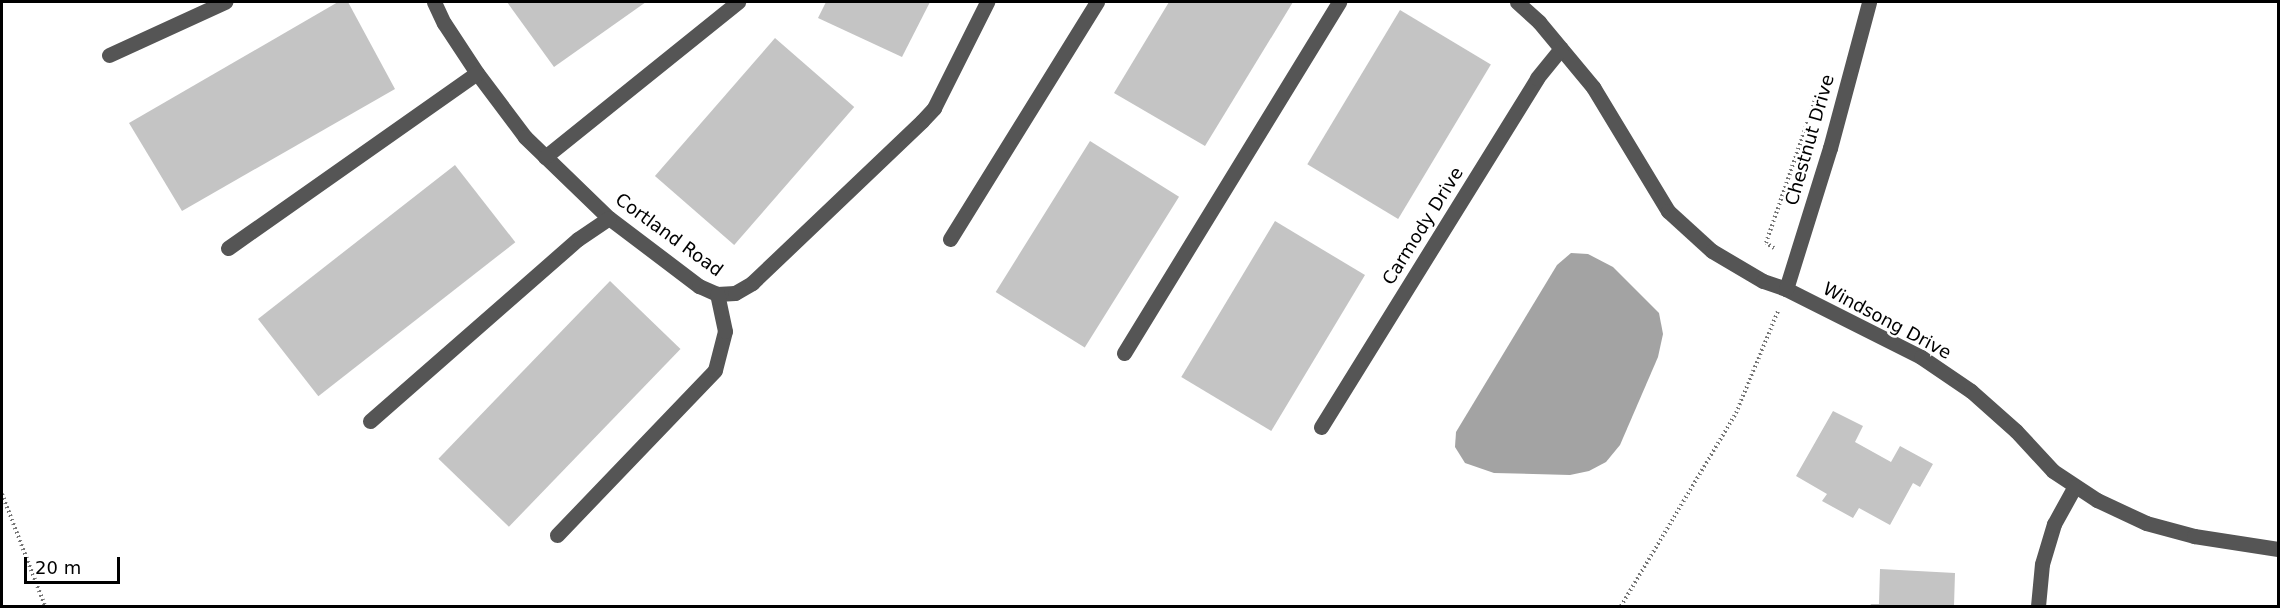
<!DOCTYPE html>
<html>
<head>
<meta charset="utf-8">
<style>
	body { margin:0 }
	#map { position:relative; width:2280px; height:608px; overflow:hidden; background:#fff; font-family:"DejaVu Sans",sans-serif }
	div>[style] { position:absolute }
	[style*='--x'] { left:calc(var(--x)*1px); top:calc(var(--y)*1px); width:calc(var(--w)*1px); rotate:calc(var(--a)*1deg) }
	.water>* { inset:0; background:#a3a3a3 }
	.building>* { inset:0; background:#c4c4c4; transform-origin:0 0 }
	.path>* { height:4px; margin-top:-2px; transform-origin:0; background:repeating-linear-gradient(90deg,#777 0 1.5px,transparent 0 4.5px) }
	.minor>* { height:15px; margin:-7.5px; padding:0 7.5px; transform-origin:7.5px; border-radius:7.5px; background:#555 }
	span { translate:-50% -50%; white-space:nowrap; text-align:center; line-height:1.15; -webkit-text-stroke:5px #fff; paint-order:stroke }
	.street-label { font-size:18px; color:#000 }
	.frame { position:absolute; inset:0; border:3px solid #000; pointer-events:none }
	.scale { position:absolute; left:24px; top:557px; width:96px; height:27px; box-sizing:border-box; border:3px solid #000; border-top:0; padding-left:8px; font-size:18px; line-height:21px; white-space:nowrap; color:#000; -webkit-text-stroke:4px #fff; paint-order:stroke }
</style>
</head>
<body>
<div id="map">
	<div class="water">
		<div style="clip-path:polygon(1571px 253px,1588px 254px,1613px 267px,1659px 313px,1663px 334px,1658px 357px,1620px 445px,1606px 462px,1589px 471px,1570px 475px,1494px 473px,1465px 463px,1455px 447px,1456px 432px,1557px 265px)"></div>
	</div>
	<div class="building">
		<div style="clip-path:polygon(338px 2px,348px 2px,395px 89px,182px 211px,129px 123px)"></div>
		<div style="clip-path:polygon(507px 2px,646px 2px,554px 67px)"></div>
		<div style="clip-path:polygon(826px 2px,930px 2px,902px 57px,818px 18px)"></div>
		<div style="clip-path:polygon(1169px 2px,1293px 2px,1205px 146px,1114px 93px)"></div>
		<div style="left:1400px;top:10px;width:106px;height:180px;rotate:31deg"></div>
		<div style="left:775px;top:38px;width:105px;height:183px;rotate:41deg"></div>
		<div style="left:1090px;top:141px;width:105px;height:178px;rotate:32deg"></div>
		<div style="left:455px;top:165px;width:98px;height:250px;rotate:52deg"></div>
		<div style="left:1275px;top:221px;width:105px;height:182px;rotate:31deg"></div>
		<div style="left:610px;top:281px;width:98px;height:247px;rotate:44deg"></div>
		<div style="clip-path:polygon(1833px 411px,1863px 426px,1855px 442px,1891px 462px,1900px 446px,1933px 464px,1920px 487px,1913px 483px,1890px 525px,1859px 508px,1853px 518px,1822px 501px,1827px 494px,1796px 476px)"></div>
		<div style="clip-path:polygon(1880px 569px,1955px 573px,1954px 606px,1870px 606px,1871px 604px,1879px 604px)"></div>
	</div>
	<div class="path">
		<div style="--x:1774;--y:248;--w:9;--a:-148"></div>
		<div style="--x:1766;--y:243;--w:154;--a:-71.1"></div>
		<div style="--x:2;--y:494;--w:120;--a:69"></div>
		<div style="--x:1621;--y:606;--w:225;--a:-59.2"></div>
		<div style="--x:1736;--y:413;--w:110;--a:-67.6"></div>
	</div>
	<div class="minor">
		<div style="--x:434;--y:2;--w:23;--a:65"></div>
		<div style="--x:444;--y:23;--w:60;--a:56.6"></div>
		<div style="--x:477;--y:73;--w:80;--a:53.1"></div>
		<div style="--x:525;--y:137;--w:117;--a:44"></div>
		<div style="--x:609;--y:218;--w:113;--a:37.1"></div>
		<div style="--x:699;--y:286;--w:20;--a:24"></div>
		<div style="--x:717;--y:294;--w:18;--a:-3"></div>
		<div style="--x:735;--y:293;--w:20;--a:-30"></div>
		<div style="--x:752;--y:283;--w:235;--a:-43.6"></div>
		<div style="--x:922;--y:121;--w:18;--a:-47"></div>
		<div style="--x:934;--y:108;--w:119;--a:-63.4"></div>
		<div style="--x:1517;--y:2;--w:30;--a:42"></div>
		<div style="--x:1539;--y:22;--w:85;--a:50.3"></div>
		<div style="--x:1593;--y:87;--w:145;--a:58.8"></div>
		<div style="--x:1668;--y:211;--w:59;--a:42.3"></div>
		<div style="--x:1712;--y:251;--w:59;--a:30.5"></div>
		<div style="--x:1763;--y:281;--w:24;--a:19"></div>
		<div style="--x:1786;--y:289;--w:151;--a:26.7"></div>
		<div style="--x:1921;--y:357;--w:60;--a:34.2"></div>
		<div style="--x:1971;--y:391;--w:60;--a:41.6"></div>
		<div style="--x:2016;--y:431;--w:54;--a:47.2"></div>
		<div style="--x:2053;--y:471;--w:53;--a:33.4"></div>
		<div style="--x:2097;--y:500;--w:54;--a:25.1"></div>
		<div style="--x:2146;--y:523;--w:50;--a:15.2"></div>
		<div style="--x:2194;--y:536;--w:85;--a:8.8"></div>
		<div style="--x:109;--y:55;--w:128;--a:-24.6"></div>
		<div style="--x:545;--y:157;--w:248;--a:-38.8"></div>
		<div style="--x:950;--y:239;--w:279;--a:-58.2"></div>
		<div style="--x:228;--y:248;--w:304;--a:-35.1"></div>
		<div style="--x:1786;--y:289;--w:148;--a:-72.7"></div>
		<div style="--x:1830;--y:148;--w:151;--a:-75"></div>
		<div style="--x:1124;--y:353;--w:412;--a:-58.5"></div>
		<div style="--x:370;--y:421;--w:276;--a:-41.2"></div>
		<div style="--x:578;--y:239;--w:37;--a:-34"></div>
		<div style="--x:1321;--y:427;--w:410;--a:-58.2"></div>
		<div style="--x:1537;--y:78;--w:38;--a:-51"></div>
		<div style="--x:557;--y:535;--w:228;--a:-46.2"></div>
		<div style="--x:715;--y:370;--w:40;--a:-75.6"></div>
		<div style="--x:725;--y:331;--w:38;--a:-102"></div>
		<div style="--x:2038;--y:606;--w:42;--a:-84.6"></div>
		<div style="--x:2042;--y:564;--w:42;--a:-73.3"></div>
		<div style="--x:2054;--y:524;--w:43;--a:-61.1"></div>
	</div>
	<div class="street-label">
		<span style="left:1810px;top:140px;rotate:-74deg">Chestnut Drive</span>
		<span style="left:1423px;top:226px;rotate:-58deg">Carmody Drive</span>
		<span style="left:669px;top:235px;rotate:36deg">Cortland Road</span>
		<span style="left:1887px;top:321px;rotate:28deg">Windsong Drive</span>
	</div>
	<div class="frame"></div>
	<div class="scale">20 m</div>
</div>
</body>
</html>
